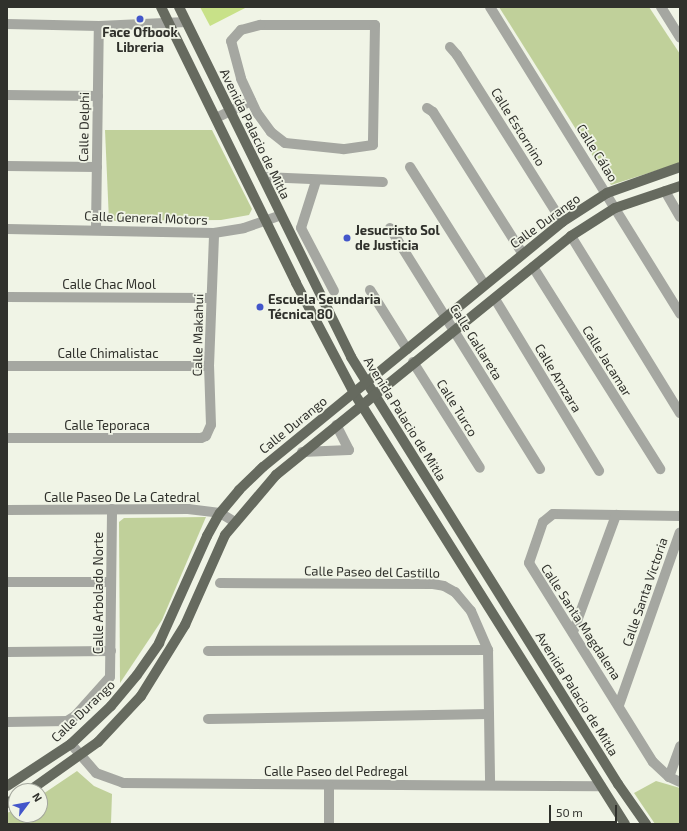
<!DOCTYPE html>
<html>
<head>
<meta charset="utf-8">
<style>
	body { margin:0 }
	#map { position:relative; width:687px; height:831px; overflow:hidden; background:#f0f4e6; font-family:"Exo 2",sans-serif }
	div>[style] { position:absolute }
	[style*='--x'] { left:calc(var(--x)*1px); top:calc(var(--y)*1px); width:calc(var(--w)*1px); rotate:calc(var(--a)*1deg) }
	.green>* { inset:0; background:#c0d09a }
	.building>* { inset:0; background:#c8e188 }
	.minor>* { height:10px; margin:-5px; padding:0 5px; transform-origin:5px; border-radius:5px; background:#a5a7a1 }
	.major>* { height:10px; margin:-5px; padding:0 5px; transform-origin:5px; border-radius:5px; background:#666a5f }
	.dots>* { width:11px; height:11px; translate:-50% -50%; box-sizing:border-box; border:2px solid #f0f4e6; border-radius:50% }
	span { translate:-50% -50%; white-space:nowrap; text-align:center; line-height:1.15; -webkit-text-stroke:3.5px #f0f4e6; paint-order:stroke }
	.poi-label { font-size:13px; color:#30312c; font-weight:700 }
	.left { translate:0 -50%; text-align:left }
	.street-label { font-size:13px; color:#30312c }
	.frame { position:absolute; inset:0; border:8px solid #30312c; pointer-events:none }
	.north { position:absolute; left:8px; top:783px; width:40px; height:40px; box-sizing:border-box; background:#f0f4e6; border:1px solid #a3a69c; border-radius:50%; rotate:58deg; font-size:11px; font-weight:700; line-height:16px; text-align:center; color:#30312c }
	.north::after { content:''; display:block; margin:auto; width:14px; height:18px; background:#4356ca; clip-path:polygon(50% 0,100% 100%,50% 72%,0 100%) }
	.scale { position:absolute; left:549px; top:805px; width:68px; height:18px; box-sizing:border-box; border:2px solid #30312c; border-top:0; padding-left:5px; font-size:12px; line-height:14px; white-space:nowrap; color:#30312c; -webkit-text-stroke:3px #f0f4e6; paint-order:stroke }
</style>
</head>
<body>
<div id="map">
	<div class="green">
		<div style="clip-path:polygon(499px 7px,649px 7px,680px 54px,680px 163px,611px 185px)"></div>
		<div style="clip-path:polygon(105px 130px,212px 130px,252px 209px,249px 215px,221px 220px,109px 221px)"></div>
		<div style="clip-path:polygon(206px 517px,162px 620px,120px 683px,119px 522px,124px 518px)"></div>
		<div style="clip-path:polygon(77px 771px,94px 786px,112px 794px,111px 823px,7px 824px,7px 813px,16px 809px,16px 815px,40px 815px,40px 796px)"></div>
		<div style="clip-path:polygon(656px 781px,680px 788px,680px 824px,655px 824px,634px 793px)"></div>
	</div>
	<div class="building">
		<div style="clip-path:polygon(200px 7px,247px 7px,210px 26px)"></div>
	</div>
	<div class="minor">
		<div style="--x:490;--y:7;--w:361;--a:58.2"></div>
		<div style="--x:661;--y:7;--w:36;--a:58"></div>
		<div style="--x:7;--y:24;--w:92;--a:1.2"></div>
		<div style="--x:99;--y:26;--w:87;--a:-2.6"></div>
		<div style="--x:260;--y:25;--w:115;--a:0"></div>
		<div style="--x:375;--y:25;--w:120;--a:91"></div>
		<div style="--x:373;--y:145;--w:30;--a:172"></div>
		<div style="--x:343;--y:149;--w:58;--a:-174.1"></div>
		<div style="--x:285;--y:143;--w:18;--a:-142"></div>
		<div style="--x:271;--y:132;--w:24;--a:-126"></div>
		<div style="--x:257;--y:113;--w:38;--a:-115"></div>
		<div style="--x:241;--y:78;--w:38;--a:-105"></div>
		<div style="--x:231;--y:41;--w:15;--a:-48"></div>
		<div style="--x:241;--y:30;--w:20;--a:-15"></div>
		<div style="--x:450;--y:47;--w:11;--a:49"></div>
		<div style="--x:457;--y:55;--w:197;--a:57.8"></div>
		<div style="--x:7;--y:95;--w:91;--a:0.6"></div>
		<div style="--x:427;--y:108;--w:7;--a:34"></div>
		<div style="--x:433;--y:112;--w:167;--a:57.7"></div>
		<div style="--x:216;--y:118;--w:39;--a:-26"></div>
		<div style="--x:7;--y:166;--w:90;--a:0.6"></div>
		<div style="--x:410;--y:167;--w:138;--a:57.7"></div>
		<div style="--x:263;--y:177;--w:120;--a:2.4"></div>
		<div style="--x:316;--y:181;--w:49;--a:107.7"></div>
		<div style="--x:301;--y:228;--w:71;--a:62.4"></div>
		<div style="--x:665;--y:191;--w:30;--a:60"></div>
		<div style="--x:390;--y:228;--w:284;--a:58.1"></div>
		<div style="--x:7;--y:229;--w:207;--a:1.1"></div>
		<div style="--x:214;--y:233;--w:30;--a:-9"></div>
		<div style="--x:244;--y:228;--w:39;--a:-19"></div>
		<div style="--x:96;--y:229;--w:203;--a:-89.2"></div>
		<div style="--x:571;--y:236;--w:208;--a:58.4"></div>
		<div style="--x:533;--y:267;--w:239;--a:57.8"></div>
		<div style="--x:370;--y:290;--w:70;--a:57.9"></div>
		<div style="--x:7;--y:297;--w:204;--a:0.3"></div>
		<div style="--x:495;--y:299;--w:201;--a:58.8"></div>
		<div style="--x:413;--y:362;--w:125;--a:57.7"></div>
		<div style="--x:7;--y:366;--w:202;--a:0"></div>
		<div style="--x:7;--y:438;--w:194;--a:0"></div>
		<div style="--x:201;--y:438;--w:5;--a:-22"></div>
		<div style="--x:206;--y:436;--w:12;--a:-66"></div>
		<div style="--x:211;--y:425;--w:59;--a:-91.9"></div>
		<div style="--x:209;--y:366;--w:133;--a:-87.8"></div>
		<div style="--x:302;--y:452;--w:47;--a:-2.4"></div>
		<div style="--x:349;--y:450;--w:28;--a:-117"></div>
		<div style="--x:7;--y:510;--w:181;--a:-0.3"></div>
		<div style="--x:188;--y:509;--w:32;--a:7"></div>
		<div style="--x:220;--y:513;--w:17;--a:31"></div>
		<div style="--x:680;--y:516;--w:127;--a:-179.1"></div>
		<div style="--x:553;--y:514;--w:13;--a:141"></div>
		<div style="--x:543;--y:522;--w:43;--a:108.9"></div>
		<div style="--x:529;--y:563;--w:234;--a:58.1"></div>
		<div style="--x:653;--y:762;--w:22;--a:43"></div>
		<div style="--x:669;--y:777;--w:12;--a:24"></div>
		<div style="--x:7;--y:582;--w:104;--a:0"></div>
		<div style="--x:220;--y:583;--w:213;--a:0.3"></div>
		<div style="--x:433;--y:584;--w:11;--a:10"></div>
		<div style="--x:444;--y:586;--w:13;--a:29"></div>
		<div style="--x:455;--y:592;--w:25;--a:50"></div>
		<div style="--x:471;--y:611;--w:43;--a:66.4"></div>
		<div style="--x:488;--y:650;--w:134;--a:89.1"></div>
		<div style="--x:573;--y:632;--w:125;--a:-69.8"></div>
		<div style="--x:208;--y:651;--w:280;--a:-0.2"></div>
		<div style="--x:7;--y:652;--w:104;--a:-0.6"></div>
		<div style="--x:619;--y:705;--w:183;--a:-70.6"></div>
		<div style="--x:208;--y:719;--w:281;--a:-1"></div>
		<div style="--x:7;--y:722;--w:60;--a:-1"></div>
		<div style="--x:67;--y:721;--w:9;--a:-32"></div>
		<div style="--x:75;--y:716;--w:52;--a:-48.1"></div>
		<div style="--x:110;--y:677;--w:168;--a:-89.3"></div>
		<div style="--x:71;--y:744;--w:38;--a:49"></div>
		<div style="--x:96;--y:773;--w:29;--a:20"></div>
		<div style="--x:123;--y:783;--w:478;--a:0.4"></div>
		<div style="--x:669;--y:777;--w:33;--a:-70"></div>
		<div style="--x:329;--y:785;--w:39;--a:90"></div>
	</div>
	<div class="major">
		<div style="--x:161;--y:7;--w:307;--a:63.9"></div>
		<div style="--x:296;--y:283;--w:124;--a:62.2"></div>
		<div style="--x:354;--y:393;--w:509;--a:57.84"></div>
		<div style="--x:179;--y:7;--w:390;--a:63.8"></div>
		<div style="--x:351;--y:357;--w:504;--a:57.98"></div>
		<div style="--x:618;--y:784;--w:49;--a:55"></div>
		<div style="--x:7;--y:786;--w:77;--a:-33.3"></div>
		<div style="--x:71;--y:744;--w:55;--a:-43.5"></div>
		<div style="--x:111;--y:706;--w:40;--a:-50"></div>
		<div style="--x:137;--y:675;--w:39;--a:-55"></div>
		<div style="--x:159;--y:643;--w:117;--a:-65.8"></div>
		<div style="--x:207;--y:536;--w:26;--a:-61"></div>
		<div style="--x:220;--y:513;--w:30;--a:-50"></div>
		<div style="--x:239;--y:490;--w:33;--a:-44"></div>
		<div style="--x:263;--y:467;--w:387;--a:-39.3"></div>
		<div style="--x:562;--y:222;--w:54;--a:-32.8"></div>
		<div style="--x:607;--y:193;--w:77;--a:-19.6"></div>
		<div style="--x:29;--y:791;--w:85;--a:-35.4"></div>
		<div style="--x:98;--y:742;--w:63;--a:-46.9"></div>
		<div style="--x:141;--y:696;--w:84;--a:-58.2"></div>
		<div style="--x:185;--y:625;--w:98;--a:-66"></div>
		<div style="--x:225;--y:535;--w:79;--a:-49.6"></div>
		<div style="--x:276;--y:475;--w:380;--a:-39"></div>
		<div style="--x:571;--y:236;--w:52;--a:-32.5"></div>
		<div style="--x:615;--y:208;--w:69;--a:-18.7"></div>
		<div style="--x:7;--y:803;--w:10;--a:-29"></div>
	</div>
	<div class="dots">
		<div style="left:140px;top:19px;background:#4356ca"></div>
		<div style="left:347px;top:238px;background:#4356ca"></div>
		<div style="left:260px;top:307px;background:#4356ca"></div>
	</div>
	<div class="poi-label">
		<span style="left:140px;top:40px">Face Ofbook<br>Libreria</span>
		<span class="left" style="left:355px;top:238px">Jesucristo Sol<br>de Justicia</span>
		<span class="left" style="left:268px;top:307px">Escuela Seundaria<br>Técnica 80</span>
	</div>
	<div class="street-label">
		<span style="left:84px;top:127px;rotate:-89deg">Calle Delphi</span>
		<span style="left:518px;top:127px;rotate:58deg">Calle Estornino</span>
		<span style="left:255px;top:134px;rotate:64deg">Avenida Palacio de Mitla</span>
		<span style="left:597px;top:153px;rotate:58deg">Calle Cálao</span>
		<span style="left:146px;top:218px;rotate:2deg">Calle General Motors</span>
		<span style="left:545px;top:221px;rotate:-36deg">Calle Durango</span>
		<span style="left:109px;top:284px">Calle Chac Mool</span>
		<span style="left:198px;top:335px;rotate:-89deg">Calle Makahui</span>
		<span style="left:476px;top:342px;rotate:58deg">Calle Gallareta</span>
		<span style="left:108px;top:353px">Calle Chimalistac</span>
		<span style="left:607px;top:361px;rotate:58deg">Calle Jacamar</span>
		<span style="left:558px;top:378px;rotate:59deg">Calle Amzara</span>
		<span style="left:457px;top:408px;rotate:58deg">Calle Turco</span>
		<span style="left:405px;top:419px;rotate:58deg">Avenida Palacio de Mitla</span>
		<span style="left:107px;top:425px">Calle Teporaca</span>
		<span style="left:293px;top:425px;rotate:-39deg">Calle Durango</span>
		<span style="left:122px;top:497px">Calle Paseo De La Catedral</span>
		<span style="left:372px;top:572px;rotate:1deg">Calle Paseo del Castillo</span>
		<span style="left:645px;top:592px;rotate:-71deg">Calle Santa Victoria</span>
		<span style="left:98px;top:593px;rotate:-90deg">Calle Arbolado Norte</span>
		<span style="left:581px;top:622px;rotate:57deg">Calle Santa Magdalena</span>
		<span style="left:577px;top:694px;rotate:58deg">Avenida Palacio de Mitla</span>
		<span style="left:83px;top:711px;rotate:-44deg">Calle Durango</span>
		<span style="left:336px;top:771px">Calle Paseo del Pedregal</span>
	</div>
	<div class="frame"></div>
	<div class="north">N</div>
	<div class="scale">50 m</div>
</div>
</body>
</html>
